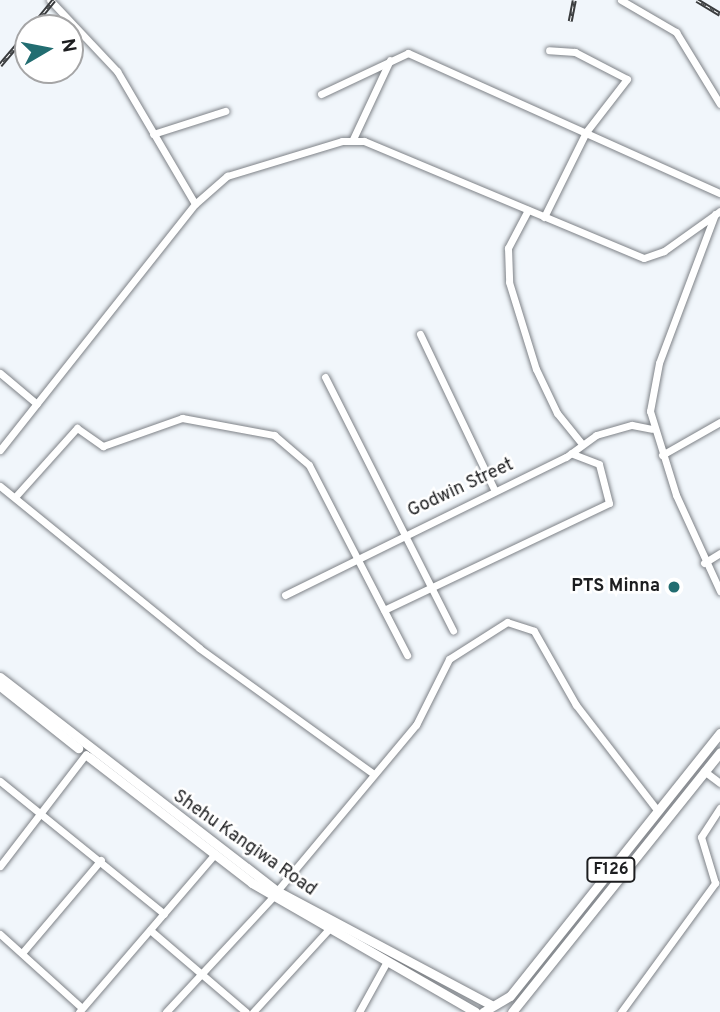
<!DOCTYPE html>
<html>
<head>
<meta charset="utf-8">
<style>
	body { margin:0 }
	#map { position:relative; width:720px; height:1012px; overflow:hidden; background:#f1f6fb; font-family:Overpass,sans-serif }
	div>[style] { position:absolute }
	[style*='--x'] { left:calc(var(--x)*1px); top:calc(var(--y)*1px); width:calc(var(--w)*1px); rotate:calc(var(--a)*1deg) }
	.roads { filter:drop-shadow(0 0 2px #7e8287) drop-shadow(0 0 2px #7e8287) }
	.minor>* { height:7px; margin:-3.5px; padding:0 3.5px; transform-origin:3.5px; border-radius:3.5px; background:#fff }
	.major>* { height:9px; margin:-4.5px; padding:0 4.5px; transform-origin:4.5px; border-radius:4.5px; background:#fff }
	.rail>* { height:4.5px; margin-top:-2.25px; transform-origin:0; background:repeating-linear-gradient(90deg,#fff 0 5px,#3a3c3e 0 10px); box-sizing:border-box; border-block:2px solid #3a3c3e }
	.dots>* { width:19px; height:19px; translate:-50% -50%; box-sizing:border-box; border:4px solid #fff; border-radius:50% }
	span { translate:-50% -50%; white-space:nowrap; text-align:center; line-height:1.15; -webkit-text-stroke:5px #fff; paint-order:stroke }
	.shield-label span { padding:2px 5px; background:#fff; border:2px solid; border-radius:5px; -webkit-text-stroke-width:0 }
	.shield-label { font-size:16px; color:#1d1e20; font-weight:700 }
	.street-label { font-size:18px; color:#1d1e20 }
	.poi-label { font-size:18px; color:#1d1e20; font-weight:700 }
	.right { translate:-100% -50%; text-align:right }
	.north { position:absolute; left:14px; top:14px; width:70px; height:70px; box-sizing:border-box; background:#fff; border:2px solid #a5a5a6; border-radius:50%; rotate:80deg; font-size:19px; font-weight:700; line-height:28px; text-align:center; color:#1d1e20 }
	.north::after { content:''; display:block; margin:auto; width:24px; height:32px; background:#226d71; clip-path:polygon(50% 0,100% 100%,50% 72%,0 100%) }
</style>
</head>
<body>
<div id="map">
	<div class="roads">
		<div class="minor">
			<div style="--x:50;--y:0;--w:98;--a:46.7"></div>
			<div style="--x:117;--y:71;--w:154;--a:59.6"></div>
			<div style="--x:621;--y:0;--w:64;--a:30.2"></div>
			<div style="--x:676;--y:32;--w:84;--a:58.6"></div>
			<div style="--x:321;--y:94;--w:96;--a:-25.2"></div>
			<div style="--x:408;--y:53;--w:342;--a:24.2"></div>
			<div style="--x:153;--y:134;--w:76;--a:-17.7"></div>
			<div style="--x:353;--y:139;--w:87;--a:-64.9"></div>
			<div style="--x:528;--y:210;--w:43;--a:117.8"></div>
			<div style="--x:508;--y:248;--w:34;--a:88"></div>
			<div style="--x:509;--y:282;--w:91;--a:72.8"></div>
			<div style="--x:536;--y:369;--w:49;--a:64.5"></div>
			<div style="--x:557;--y:413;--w:40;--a:51"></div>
			<div style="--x:715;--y:214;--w:159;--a:110.6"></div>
			<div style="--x:659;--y:363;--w:49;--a:100.6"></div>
			<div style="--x:650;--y:411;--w:88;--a:72.8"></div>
			<div style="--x:676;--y:495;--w:106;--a:65.4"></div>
			<div style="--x:544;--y:217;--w:95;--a:-63.7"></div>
			<div style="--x:586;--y:132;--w:67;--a:-52.3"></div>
			<div style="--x:627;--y:79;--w:59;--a:-152.6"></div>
			<div style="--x:575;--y:52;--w:26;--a:-176"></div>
			<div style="--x:420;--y:334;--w:174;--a:64.5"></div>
			<div style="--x:0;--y:373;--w:48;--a:40"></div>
			<div style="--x:325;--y:377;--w:284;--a:63.2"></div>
			<div style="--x:0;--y:450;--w:314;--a:-51.6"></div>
			<div style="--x:195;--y:204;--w:43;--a:-41.2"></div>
			<div style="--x:227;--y:176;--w:120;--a:-16.9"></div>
			<div style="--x:342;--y:141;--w:22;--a:0"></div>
			<div style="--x:364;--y:141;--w:303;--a:22.7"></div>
			<div style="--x:644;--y:258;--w:21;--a:-19"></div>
			<div style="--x:664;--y:251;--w:69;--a:-35.5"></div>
			<div style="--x:662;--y:455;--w:67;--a:-29.6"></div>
			<div style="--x:0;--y:486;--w:257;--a:39.1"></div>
			<div style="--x:199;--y:648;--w:213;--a:35.8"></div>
			<div style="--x:15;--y:497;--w:93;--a:-48.1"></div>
			<div style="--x:77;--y:428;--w:32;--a:35"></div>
			<div style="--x:103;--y:446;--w:84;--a:-19.5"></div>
			<div style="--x:182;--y:418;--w:94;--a:10.5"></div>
			<div style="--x:274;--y:435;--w:46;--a:40.6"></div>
			<div style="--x:309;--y:465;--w:214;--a:62.7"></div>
			<div style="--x:704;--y:563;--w:19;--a:-32"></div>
			<div style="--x:285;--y:595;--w:313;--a:-26.2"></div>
			<div style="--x:566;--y:457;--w:37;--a:-36"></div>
			<div style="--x:596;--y:435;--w:37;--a:-16"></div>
			<div style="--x:632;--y:425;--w:20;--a:11"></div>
			<div style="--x:384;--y:610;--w:249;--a:-25.4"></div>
			<div style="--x:609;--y:503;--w:40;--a:-104.4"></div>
			<div style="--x:599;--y:464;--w:30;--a:-159"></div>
			<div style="--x:704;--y:771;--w:20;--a:37"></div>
			<div style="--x:0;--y:781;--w:211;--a:39"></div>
			<div style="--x:0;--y:866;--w:141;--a:-52.5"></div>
			<div style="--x:277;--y:891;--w:217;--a:-50.1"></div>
			<div style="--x:416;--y:725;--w:74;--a:-63.4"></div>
			<div style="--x:449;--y:659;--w:69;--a:-32.5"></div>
			<div style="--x:507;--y:622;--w:28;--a:18"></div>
			<div style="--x:534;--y:631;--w:85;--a:60.4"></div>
			<div style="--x:576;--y:705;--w:134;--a:52.3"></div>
			<div style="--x:150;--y:930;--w:126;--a:40.5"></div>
			<div style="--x:0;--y:934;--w:110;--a:42.1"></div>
			<div style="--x:22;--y:953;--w:122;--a:-49.7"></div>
			<div style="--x:79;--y:1012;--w:206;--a:-49.3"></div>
			<div style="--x:166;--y:1012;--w:157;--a:-47.1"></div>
			<div style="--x:253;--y:1012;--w:111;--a:-47.6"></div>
			<div style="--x:359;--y:1012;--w:56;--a:-61.1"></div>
			<div style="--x:621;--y:1012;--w:160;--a:-53.9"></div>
			<div style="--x:715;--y:883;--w:48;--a:-106.9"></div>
			<div style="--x:701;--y:837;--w:35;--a:-57"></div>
		</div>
		<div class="major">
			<div style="--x:0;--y:677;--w:350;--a:37.7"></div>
			<div style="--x:277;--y:891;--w:242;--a:28"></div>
			<div style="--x:0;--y:686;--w:100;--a:38.5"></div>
			<div style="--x:89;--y:757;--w:206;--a:37.7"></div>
			<div style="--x:252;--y:883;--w:258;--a:30"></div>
			<div style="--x:483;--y:1012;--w:31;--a:-31"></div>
			<div style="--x:510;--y:996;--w:337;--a:-51.4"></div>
			<div style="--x:512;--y:1012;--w:333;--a:-51.3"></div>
		</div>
	</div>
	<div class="rail">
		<div style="--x:697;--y:0;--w:27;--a:31"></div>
		<div style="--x:570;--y:21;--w:21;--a:-79"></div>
		<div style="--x:31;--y:28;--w:36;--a:-51"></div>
		<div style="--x:0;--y:65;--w:43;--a:-49.7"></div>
	</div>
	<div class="dots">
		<div style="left:674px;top:587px;background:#226d71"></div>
	</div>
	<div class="shield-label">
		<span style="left:611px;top:870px">F126</span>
	</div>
	<div class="street-label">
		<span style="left:461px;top:489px;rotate:-25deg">Godwin Street</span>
		<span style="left:244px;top:844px;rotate:35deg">Shehu Kangiwa Road</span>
	</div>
	<div class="poi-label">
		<span class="right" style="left:660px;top:587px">PTS Minna</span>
	</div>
	<div class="north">N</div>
</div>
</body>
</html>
